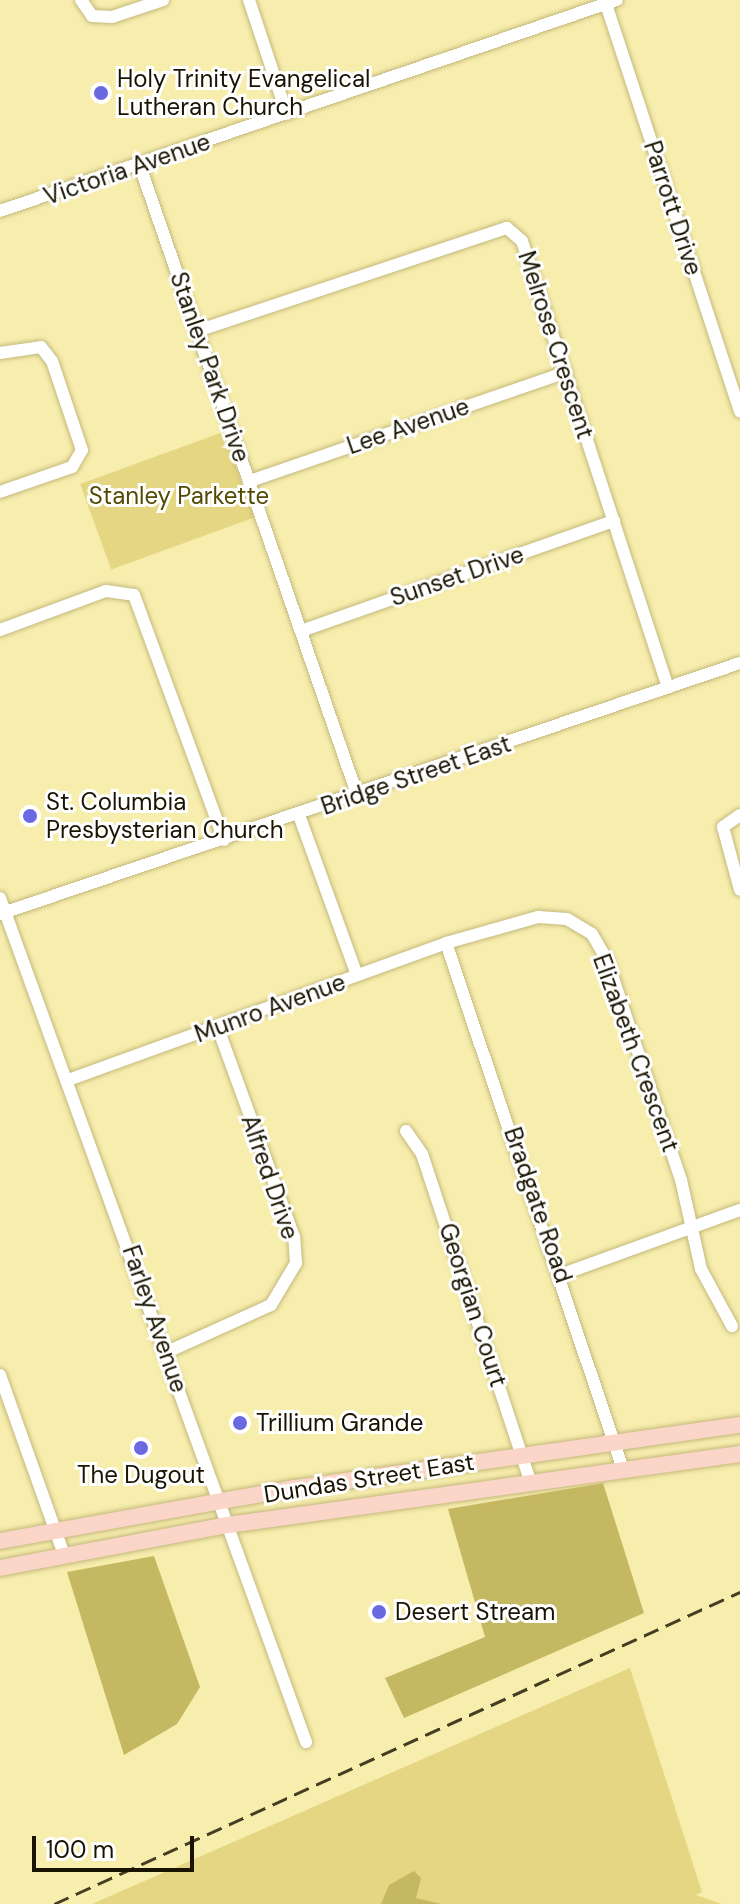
<!DOCTYPE html>
<html>
<head>
<meta charset="utf-8">
<style>
	body { margin:0 }
	#map { position:relative; width:740px; height:1904px; overflow:hidden; background:#f7edad; font-family:"DM Sans",sans-serif }
	div>[style] { position:absolute }
	[style*='--x'] { left:calc(var(--x)*1px); top:calc(var(--y)*1px); width:calc(var(--w)*1px); rotate:calc(var(--a)*1deg) }
	.green>* { inset:0; background:#e4d682; transform-origin:0 0 }
	.forest>* { inset:0; background:#c5b862 }
	.roads { filter:drop-shadow(0 0 2px #c3b97c) drop-shadow(0 0 2px #c3b97c) }
	.minor>* { height:12px; margin:-6px; padding:0 6px; transform-origin:6px; border-radius:6px; background:#fff }
	.major>* { height:16px; margin:-8px; padding:0 8px; transform-origin:8px; border-radius:8px; background:#fad5c8 }
	.rail>* { height:3px; margin-top:-1.5px; transform-origin:0; background:repeating-linear-gradient(90deg,#433e21 0 16px,transparent 0 24px) }
	.dots>* { width:22px; height:22px; translate:-50% -50%; box-sizing:border-box; border:4px solid #fff; border-radius:50% }
	span { translate:-50% -50%; white-space:nowrap; text-align:center; line-height:1.15; -webkit-text-stroke:6px #fff; paint-order:stroke }
	.poi-label { font-size:24px; color:#181400 }
	.left { translate:0 -50%; text-align:left }
	.street-label { font-size:24px; color:#181400 }
	.park-label { font-size:24px; color:#534a02 }
	.scale { position:absolute; left:32px; top:1836px; width:162px; height:36px; box-sizing:border-box; border:4px solid #181400; border-top:0; padding-left:10px; font-size:24px; line-height:28px; white-space:nowrap; color:#181400; -webkit-text-stroke:6px #fff; paint-order:stroke }
</style>
</head>
<body>
<div id="map">
	<div class="green">
		<div style="left:223px;top:432px;width:91px;height:152px;rotate:70deg"></div>
		<div style="clip-path:polygon(630px 1668px,702px 1892px,696px 1895px,722px 1904px,92px 1904px)"></div>
	</div>
	<div class="forest">
		<div style="clip-path:polygon(603px 1483px,644px 1613px,404px 1718px,385px 1678px,485px 1637px,448px 1509px)"></div>
		<div style="clip-path:polygon(154px 1556px,200px 1687px,177px 1724px,124px 1755px,67px 1572px)"></div>
		<div style="clip-path:polygon(414px 1871px,421px 1878px,416px 1898px,441px 1904px,381px 1904px,389px 1885px)"></div>
	</div>
	<div class="roads">
		<div class="minor">
			<div style="--x:81;--y:0;--w:19;--a:55"></div>
			<div style="--x:92;--y:16;--w:20;--a:3"></div>
			<div style="--x:112;--y:17;--w:54;--a:-18.4"></div>
			<div style="--x:249;--y:0;--w:120;--a:71.6"></div>
			<div style="--x:606;--y:4;--w:429;--a:71.8"></div>
			<div style="--x:140;--y:166;--w:664;--a:70.94"></div>
			<div style="--x:0;--y:211;--w:652;--a:-18.88"></div>
			<div style="--x:197;--y:331;--w:327;--a:-18.4"></div>
			<div style="--x:507;--y:228;--w:20;--a:41"></div>
			<div style="--x:522;--y:241;--w:469;--a:71.9"></div>
			<div style="--x:0;--y:353;--w:41;--a:-8.3"></div>
			<div style="--x:41;--y:347;--w:18;--a:52"></div>
			<div style="--x:52;--y:361;--w:94;--a:71.4"></div>
			<div style="--x:82;--y:450;--w:20;--a:120"></div>
			<div style="--x:72;--y:467;--w:76;--a:160.9"></div>
			<div style="--x:250;--y:481;--w:334;--a:-19"></div>
			<div style="--x:0;--y:630;--w:113;--a:-20.2"></div>
			<div style="--x:106;--y:591;--w:28;--a:8"></div>
			<div style="--x:134;--y:595;--w:261;--a:69.8"></div>
			<div style="--x:301;--y:631;--w:332;--a:-19.4"></div>
			<div style="--x:299;--y:815;--w:170;--a:70.1"></div>
			<div style="--x:740;--y:815;--w:21;--a:145"></div>
			<div style="--x:723;--y:827;--w:65;--a:74.9"></div>
			<div style="--x:0;--y:898;--w:898;--a:70.07"></div>
			<div style="--x:0;--y:914;--w:781;--a:-18.74"></div>
			<div style="--x:446;--y:943;--w:555;--a:71.4"></div>
			<div style="--x:68;--y:1080;--w:402;--a:-19.9"></div>
			<div style="--x:446;--y:943;--w:96;--a:-15.8"></div>
			<div style="--x:538;--y:917;--w:29;--a:4"></div>
			<div style="--x:567;--y:919;--w:29;--a:31"></div>
			<div style="--x:592;--y:934;--w:30;--a:60"></div>
			<div style="--x:607;--y:960;--w:232;--a:71.4"></div>
			<div style="--x:681;--y:1180;--w:91;--a:77.3"></div>
			<div style="--x:701;--y:1269;--w:65;--a:61.5"></div>
			<div style="--x:406;--y:1131;--w:28;--a:55"></div>
			<div style="--x:422;--y:1154;--w:347;--a:71.7"></div>
			<div style="--x:563;--y:1274;--w:188;--a:-19.9"></div>
			<div style="--x:167;--y:1352;--w:114;--a:-24.3"></div>
			<div style="--x:271;--y:1305;--w:49;--a:-59.2"></div>
			<div style="--x:296;--y:1263;--w:26;--a:-94"></div>
			<div style="--x:294;--y:1237;--w:222;--a:-110"></div>
			<div style="--x:0;--y:1375;--w:191;--a:70.4"></div>
		</div>
		<div class="major">
			<div style="--x:0;--y:1541;--w:301;--a:-10.2"></div>
			<div style="--x:296;--y:1488;--w:448;--a:-8.1"></div>
			<div style="--x:0;--y:1568;--w:232;--a:-10.7"></div>
			<div style="--x:228;--y:1525;--w:517;--a:-7.89"></div>
		</div>
	</div>
	<div class="rail">
		<div style="--x:54;--y:1904;--w:754;--a:-24.46"></div>
	</div>
	<div class="dots">
		<div style="left:101px;top:93px;background:#6b69e2"></div>
		<div style="left:30px;top:816px;background:#6b69e2"></div>
		<div style="left:240px;top:1423px;background:#6b69e2"></div>
		<div style="left:141px;top:1448px;background:#6b69e2"></div>
		<div style="left:379px;top:1612px;background:#6b69e2"></div>
	</div>
	<div class="poi-label">
		<span class="left" style="left:117px;top:93px">Holy Trinity Evangelical<br>Lutheran Church</span>
		<span class="left" style="left:46px;top:816px">St. Columbia<br>Presbysterian Church</span>
		<span class="left" style="left:256px;top:1423px">Trillium Grande</span>
		<span style="left:141px;top:1475px">The Dugout</span>
		<span class="left" style="left:395px;top:1612px">Desert Stream</span>
	</div>
	<div class="street-label">
		<span style="left:127px;top:169px;rotate:-19deg">Victoria Avenue</span>
		<span style="left:673px;top:208px;rotate:72deg">Parrott Drive</span>
		<span style="left:556px;top:345px;rotate:72deg">Melrose Crescent</span>
		<span style="left:210px;top:367px;rotate:71deg">Stanley Park Drive</span>
		<span style="left:408px;top:426px;rotate:-19deg">Lee Avenue</span>
		<span style="left:457px;top:576px;rotate:-19deg">Sunset Drive</span>
		<span style="left:416px;top:775px;rotate:-19deg">Bridge Street East</span>
		<span style="left:270px;top:1008px;rotate:-20deg">Munro Avenue</span>
		<span style="left:636px;top:1053px;rotate:70deg">Elizabeth Crescent</span>
		<span style="left:270px;top:1177px;rotate:71deg">Alfred Drive</span>
		<span style="left:538px;top:1205px;rotate:71deg">Bradgate Road</span>
		<span style="left:473px;top:1305px;rotate:72deg">Georgian Court</span>
		<span style="left:155px;top:1319px;rotate:71deg">Farley Avenue</span>
		<span style="left:369px;top:1478px;rotate:-9deg">Dundas Street East</span>
	</div>
	<div class="park-label">
		<span style="left:179px;top:496px">Stanley Parkette</span>
	</div>
	<div class="scale">100 m</div>
</div>
</body>
</html>
